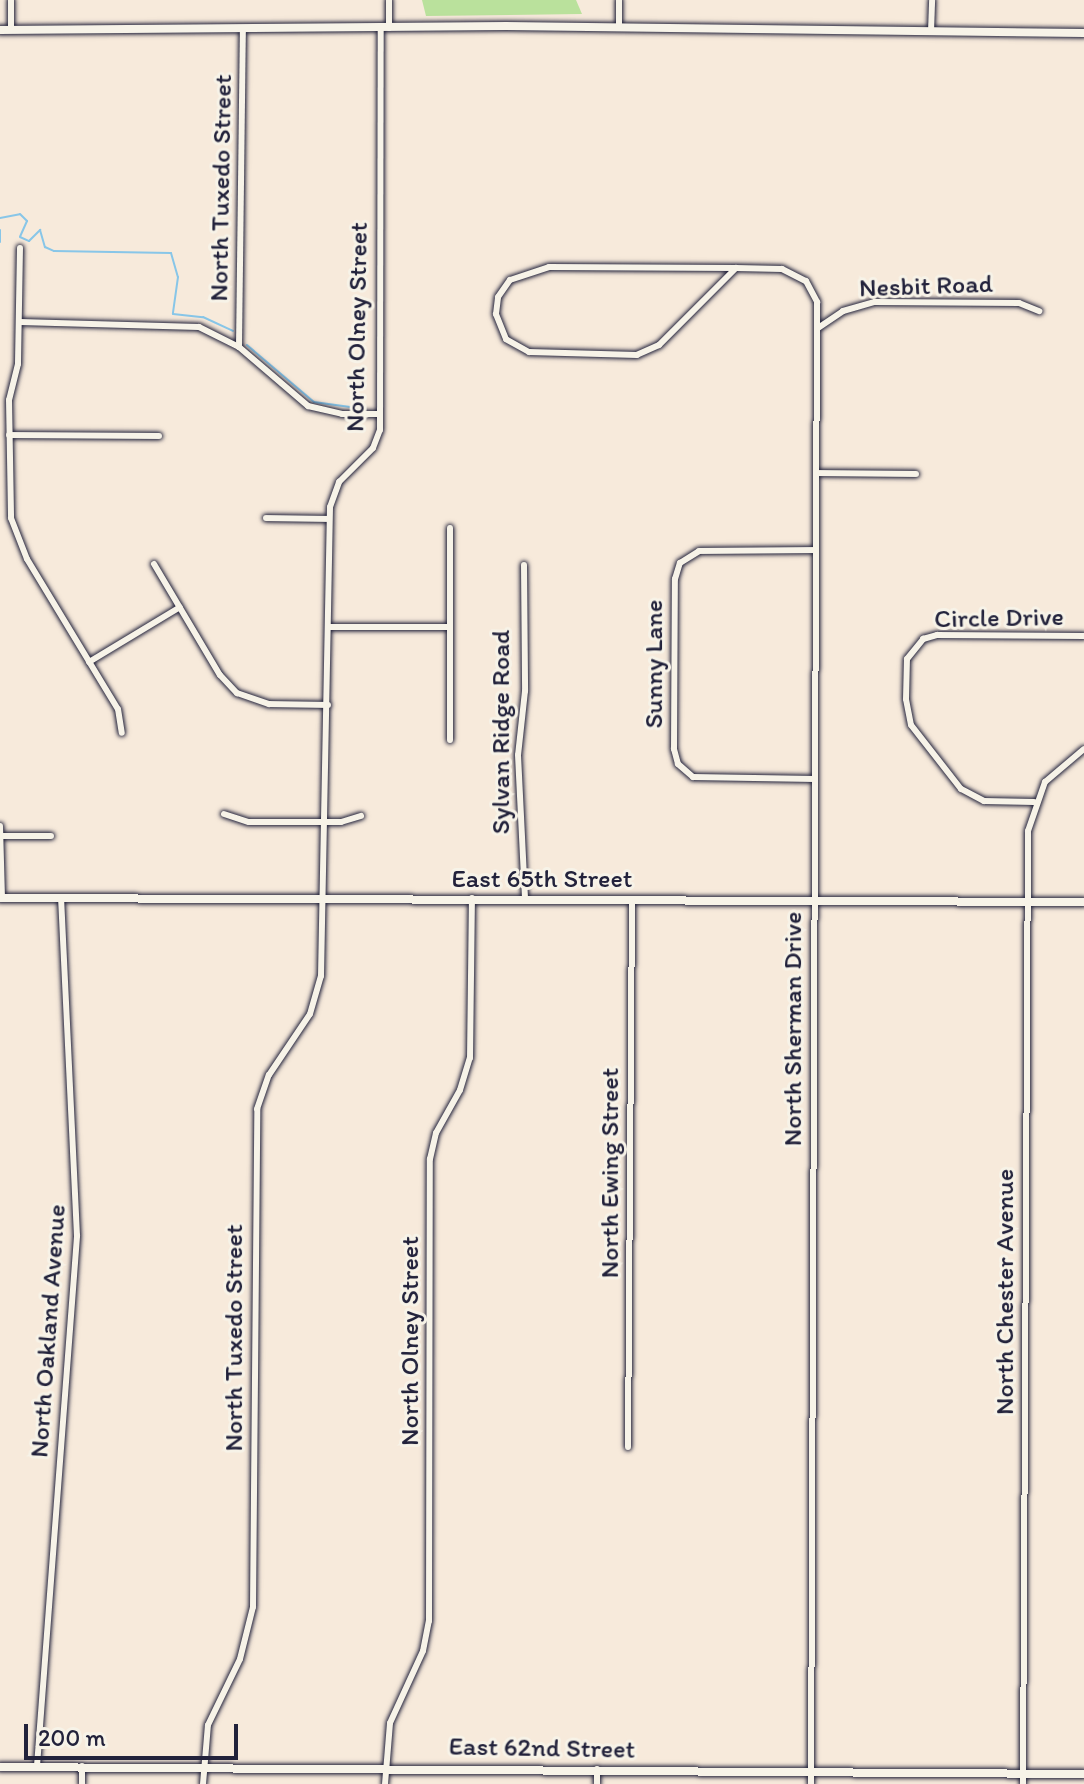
<!DOCTYPE html>
<html>
<head>
<meta charset="utf-8">
<style>
	body { margin:0 }
	#map { position:relative; width:1084px; height:1784px; overflow:hidden; background:#f7eadb; font-family:Itim,sans-serif }
	div>[style] { position:absolute }
	[style*='--x'] { left:calc(var(--x)*1px); top:calc(var(--y)*1px); width:calc(var(--w)*1px); rotate:calc(var(--a)*1deg) }
	.green>* { inset:0; background:#bae19c }
	.stream>* { height:2px; margin:-1px; padding:0 1px; transform-origin:1px; border-radius:1px; background:#88c6e8 }
	.roads { filter:drop-shadow(0 0 2px #22223b) drop-shadow(0 0 2px #22223b) }
	.street>* { height:6px; margin:-3px; padding:0 3px; transform-origin:3px; border-radius:3px; background:#f7f3e8 }
	.secondary>* { height:8px; margin:-4px; padding:0 4px; transform-origin:4px; border-radius:4px; background:#f7f3e8 }
	span { translate:-50% -50%; white-space:nowrap; text-align:center; line-height:1.15; -webkit-text-stroke:6px #f7f3e8; paint-order:stroke }
	.street-label { font-size:26px; color:#22223b }
	.scale { position:absolute; left:24px; top:1724px; width:214px; height:36px; box-sizing:border-box; border:4px solid #22223b; border-top:0; padding-left:10px; font-size:24px; line-height:28px; white-space:nowrap; color:#22223b; -webkit-text-stroke:6px #f7f3e8; paint-order:stroke }
</style>
</head>
<body>
<div id="map">
	<div class="green">
		<div style="clip-path:polygon(422px 0,576px 0,582px 14px,426px 16px)"></div>
	</div>
	<div class="stream">
		<div style="--x:0;--y:218;--w:20;--a:-11"></div>
		<div style="--x:20;--y:214;--w:10;--a:45"></div>
		<div style="--x:27;--y:221;--w:17;--a:114"></div>
		<div style="--x:20;--y:237;--w:10;--a:24"></div>
		<div style="--x:29;--y:241;--w:16;--a:-45"></div>
		<div style="--x:40;--y:230;--w:18;--a:74"></div>
		<div style="--x:45;--y:247;--w:10;--a:24"></div>
		<div style="--x:54;--y:251;--w:117;--a:1"></div>
		<div style="--x:171;--y:253;--w:25;--a:74"></div>
		<div style="--x:178;--y:277;--w:37;--a:98"></div>
		<div style="--x:173;--y:314;--w:30;--a:6"></div>
		<div style="--x:203;--y:317;--w:33;--a:25"></div>
		<div style="--x:0;--y:230;--w:12;--a:90"></div>
		<div style="--x:247;--y:345;--w:88;--a:40.4"></div>
		<div style="--x:314;--y:402;--w:44;--a:7.8"></div>
	</div>
	<div class="roads">
		<div class="street">
			<div style="--x:11;--y:0;--w:30;--a:90"></div>
			<div style="--x:619;--y:0;--w:26;--a:90"></div>
			<div style="--x:389;--y:28;--w:28;--a:-90"></div>
			<div style="--x:931;--y:32;--w:32;--a:-88"></div>
			<div style="--x:20;--y:248;--w:116;--a:91"></div>
			<div style="--x:18;--y:364;--w:37;--a:104"></div>
			<div style="--x:9;--y:400;--w:118;--a:89"></div>
			<div style="--x:11;--y:518;--w:44;--a:68.7"></div>
			<div style="--x:27;--y:559;--w:175;--a:58.8"></div>
			<div style="--x:118;--y:709;--w:24;--a:81"></div>
			<div style="--x:736;--y:268;--w:109;--a:135"></div>
			<div style="--x:659;--y:345;--w:24;--a:156"></div>
			<div style="--x:637;--y:355;--w:108;--a:-178.4"></div>
			<div style="--x:529;--y:352;--w:26;--a:-151"></div>
			<div style="--x:506;--y:339;--w:27;--a:-112"></div>
			<div style="--x:496;--y:314;--w:17;--a:-83"></div>
			<div style="--x:498;--y:297;--w:21;--a:-55"></div>
			<div style="--x:510;--y:280;--w:41;--a:-18.4"></div>
			<div style="--x:549;--y:267;--w:187;--a:0.3"></div>
			<div style="--x:736;--y:268;--w:46;--a:1.2"></div>
			<div style="--x:782;--y:269;--w:27;--a:27"></div>
			<div style="--x:806;--y:281;--w:24;--a:62"></div>
			<div style="--x:817;--y:302;--w:1482;--a:90.23"></div>
			<div style="--x:20;--y:322;--w:179;--a:1.6"></div>
			<div style="--x:199;--y:327;--w:45;--a:26.6"></div>
			<div style="--x:239;--y:347;--w:91;--a:40.5"></div>
			<div style="--x:308;--y:406;--w:35;--a:13"></div>
			<div style="--x:342;--y:414;--w:37;--a:0"></div>
			<div style="--x:818;--y:328;--w:30;--a:-34"></div>
			<div style="--x:843;--y:311;--w:33;--a:-16"></div>
			<div style="--x:875;--y:302;--w:144;--a:0.4"></div>
			<div style="--x:1019;--y:303;--w:22;--a:22"></div>
			<div style="--x:239;--y:347;--w:318;--a:-89.3"></div>
			<div style="--x:9;--y:435;--w:150;--a:0.4"></div>
			<div style="--x:816;--y:473;--w:100;--a:0.6"></div>
			<div style="--x:266;--y:518;--w:63;--a:0.9"></div>
			<div style="--x:450;--y:528;--w:212;--a:90"></div>
			<div style="--x:154;--y:564;--w:129;--a:59.3"></div>
			<div style="--x:220;--y:675;--w:25;--a:47"></div>
			<div style="--x:237;--y:693;--w:34;--a:19"></div>
			<div style="--x:269;--y:704;--w:59;--a:1"></div>
			<div style="--x:524;--y:565;--w:126;--a:89.5"></div>
			<div style="--x:525;--y:691;--w:64;--a:96.2"></div>
			<div style="--x:518;--y:755;--w:144;--a:87.2"></div>
			<div style="--x:329;--y:627;--w:120;--a:0"></div>
			<div style="--x:89;--y:662;--w:106;--a:-31.1"></div>
			<div style="--x:815;--y:779;--w:122;--a:-179.1"></div>
			<div style="--x:693;--y:777;--w:20;--a:-139"></div>
			<div style="--x:678;--y:764;--w:16;--a:-105"></div>
			<div style="--x:674;--y:749;--w:170;--a:-89.7"></div>
			<div style="--x:675;--y:579;--w:17;--a:-73"></div>
			<div style="--x:680;--y:563;--w:22;--a:-32"></div>
			<div style="--x:699;--y:551;--w:117;--a:-0.5"></div>
			<div style="--x:1034;--y:802;--w:50;--a:-178.9"></div>
			<div style="--x:984;--y:801;--w:26;--a:-152"></div>
			<div style="--x:961;--y:789;--w:81;--a:-128"></div>
			<div style="--x:911;--y:725;--w:26;--a:-101"></div>
			<div style="--x:906;--y:699;--w:40;--a:-88.6"></div>
			<div style="--x:907;--y:659;--w:26;--a:-51"></div>
			<div style="--x:923;--y:639;--w:15;--a:-16"></div>
			<div style="--x:937;--y:635;--w:147;--a:0.4"></div>
			<div style="--x:224;--y:814;--w:26;--a:18"></div>
			<div style="--x:249;--y:822;--w:92;--a:0"></div>
			<div style="--x:341;--y:822;--w:21;--a:-17"></div>
			<div style="--x:0;--y:826;--w:72;--a:88.4"></div>
			<div style="--x:1;--y:836;--w:50;--a:0"></div>
			<div style="--x:628;--y:1447;--w:548;--a:-89.58"></div>
			<div style="--x:37;--y:1766;--w:532;--a:-85.68"></div>
			<div style="--x:77;--y:1236;--w:338;--a:-92.7"></div>
			<div style="--x:82;--y:1766;--w:18;--a:90"></div>
			<div style="--x:597;--y:1769;--w:15;--a:90"></div>
			<div style="--x:203;--y:1784;--w:59;--a:-85.2"></div>
			<div style="--x:208;--y:1725;--w:73;--a:-64.1"></div>
			<div style="--x:240;--y:1659;--w:54;--a:-76"></div>
			<div style="--x:253;--y:1607;--w:498;--a:-89.5"></div>
			<div style="--x:257;--y:1109;--w:36;--a:-71"></div>
			<div style="--x:269;--y:1075;--w:73;--a:-56.1"></div>
			<div style="--x:310;--y:1014;--w:40;--a:-74"></div>
			<div style="--x:321;--y:976;--w:469;--a:-88.9"></div>
			<div style="--x:330;--y:507;--w:27;--a:-70"></div>
			<div style="--x:339;--y:482;--w:48;--a:-45"></div>
			<div style="--x:373;--y:448;--w:19;--a:-69"></div>
			<div style="--x:380;--y:430;--w:402;--a:-89.9"></div>
			<div style="--x:385;--y:1784;--w:61;--a:-85.3"></div>
			<div style="--x:390;--y:1723;--w:79;--a:-65.4"></div>
			<div style="--x:423;--y:1651;--w:31;--a:-79"></div>
			<div style="--x:429;--y:1621;--w:462;--a:-89.9"></div>
			<div style="--x:430;--y:1159;--w:27;--a:-77"></div>
			<div style="--x:436;--y:1133;--w:49;--a:-60.8"></div>
			<div style="--x:460;--y:1090;--w:34;--a:-73"></div>
			<div style="--x:470;--y:1058;--w:160;--a:-89.3"></div>
			<div style="--x:1023;--y:1784;--w:953;--a:-89.7"></div>
			<div style="--x:1028;--y:831;--w:52;--a:-70.9"></div>
			<div style="--x:1045;--y:782;--w:51;--a:-40.2"></div>
		</div>
		<div class="secondary">
			<div style="--x:0;--y:30;--w:506;--a:-0.45"></div>
			<div style="--x:506;--y:26;--w:578;--a:0.69"></div>
			<div style="--x:0;--y:898;--w:1084;--a:0.21"></div>
			<div style="--x:0;--y:1767;--w:1084;--a:0.37"></div>
		</div>
	</div>
	<div class="street-label">
		<span style="left:221px;top:188px;rotate:-89deg">North Tuxedo Street</span>
		<span style="left:926px;top:286px;rotate:-2deg">Nesbit Road</span>
		<span style="left:357px;top:327px;rotate:-89deg">North Olney Street</span>
		<span style="left:999px;top:618px;rotate:-1deg">Circle Drive</span>
		<span style="left:654px;top:664px;rotate:-90deg">Sunny Lane</span>
		<span style="left:501px;top:732px;rotate:-90deg">Sylvan Ridge Road</span>
		<span style="left:542px;top:879px">East 65th Street</span>
		<span style="left:793px;top:1029px;rotate:-90deg">North Sherman Drive</span>
		<span style="left:610px;top:1173px;rotate:-90deg">North Ewing Street</span>
		<span style="left:1005px;top:1292px;rotate:-90deg">North Chester Avenue</span>
		<span style="left:48px;top:1331px;rotate:-86deg">North Oakland Avenue</span>
		<span style="left:234px;top:1338px;rotate:-90deg">North Tuxedo Street</span>
		<span style="left:410px;top:1341px;rotate:-90deg">North Olney Street</span>
		<span style="left:542px;top:1748px;rotate:1deg">East 62nd Street</span>
	</div>
	<div class="scale">200 m</div>
</div>
</body>
</html>
